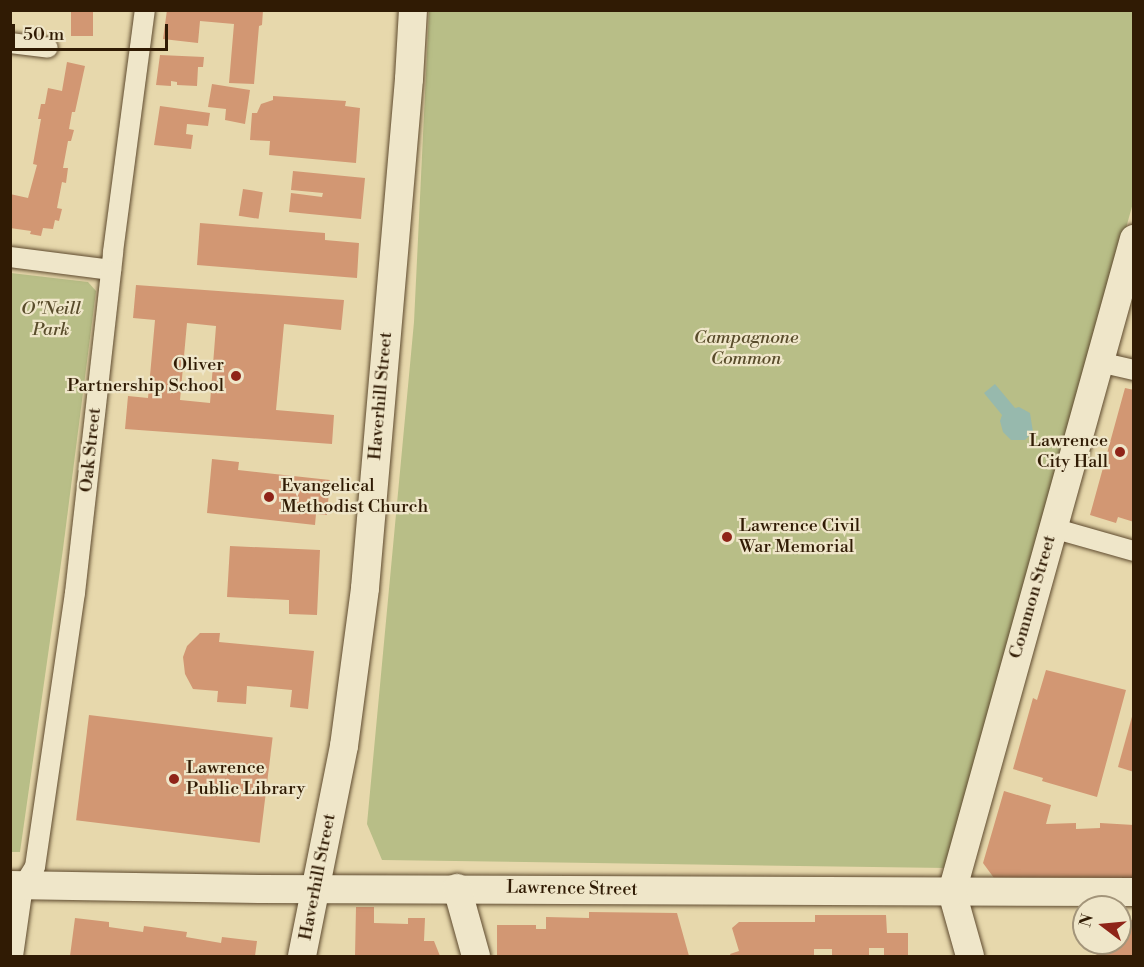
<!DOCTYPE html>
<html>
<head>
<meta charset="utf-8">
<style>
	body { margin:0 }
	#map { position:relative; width:1144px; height:967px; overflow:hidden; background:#e7d8ac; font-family:"Libre Bodoni",serif }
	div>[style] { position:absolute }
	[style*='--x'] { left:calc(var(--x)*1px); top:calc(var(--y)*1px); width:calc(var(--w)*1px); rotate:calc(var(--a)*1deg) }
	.green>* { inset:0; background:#b8be87 }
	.water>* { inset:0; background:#97b9ad }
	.building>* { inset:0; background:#d29773; transform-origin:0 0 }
	.roads { filter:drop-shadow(0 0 2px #5e4a2e) drop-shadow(0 0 2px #5e4a2e) }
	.street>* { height:20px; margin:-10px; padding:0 10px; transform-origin:10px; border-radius:10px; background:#efe6c9 }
	.secondary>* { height:28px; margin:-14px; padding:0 14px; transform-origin:14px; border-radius:14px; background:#efe6c9 }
	.dots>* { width:16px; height:16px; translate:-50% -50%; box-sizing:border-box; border:3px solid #efe6c9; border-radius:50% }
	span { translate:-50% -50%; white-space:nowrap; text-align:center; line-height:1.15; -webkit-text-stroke:4.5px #efe6c9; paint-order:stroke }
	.park-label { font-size:18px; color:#594c2b; font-style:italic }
	.poi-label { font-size:18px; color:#301b04 }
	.right { translate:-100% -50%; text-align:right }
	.left { translate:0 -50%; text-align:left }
	.street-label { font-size:18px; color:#301b04 }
	.frame { position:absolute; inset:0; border:12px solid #301b04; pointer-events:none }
	.north { position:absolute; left:1072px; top:895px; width:60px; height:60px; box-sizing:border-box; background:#efe6c9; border:2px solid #a3957a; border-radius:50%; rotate:286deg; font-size:16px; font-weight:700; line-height:24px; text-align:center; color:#301b04 }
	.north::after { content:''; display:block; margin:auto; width:21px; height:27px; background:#8f2418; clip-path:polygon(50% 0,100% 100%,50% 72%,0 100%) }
	.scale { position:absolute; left:12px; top:24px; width:156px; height:27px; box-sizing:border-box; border:3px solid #301b04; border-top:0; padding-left:8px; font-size:18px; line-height:21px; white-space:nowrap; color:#301b04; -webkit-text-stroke:4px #efe6c9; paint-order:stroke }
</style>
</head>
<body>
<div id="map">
	<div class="green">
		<div style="clip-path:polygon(429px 11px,1133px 11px,1133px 203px,947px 868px,382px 860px,367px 824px,414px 322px)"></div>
		<div style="clip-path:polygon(11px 273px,88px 282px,96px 291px,63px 549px,20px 852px,11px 852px)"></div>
	</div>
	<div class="water">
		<div style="clip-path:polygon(995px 384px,1015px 408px,1019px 407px,1030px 413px,1033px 432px,1025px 440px,1011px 440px,1003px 432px,1000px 421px,1002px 415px,984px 393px)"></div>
	</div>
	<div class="building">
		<div style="left:71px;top:10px;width:22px;height:26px"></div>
		<div style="clip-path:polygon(167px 10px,263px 10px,262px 25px,259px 26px,254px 84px,229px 83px,234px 24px,200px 21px,198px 43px,163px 39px)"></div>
		<div style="clip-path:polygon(160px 55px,204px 57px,203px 67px,198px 67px,197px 86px,177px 85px,177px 82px,171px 81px,171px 86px,156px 85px)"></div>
		<div style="clip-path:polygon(67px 62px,85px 66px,75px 112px,72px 112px,69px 129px,74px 130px,71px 141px,68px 141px,63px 168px,68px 168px,66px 183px,62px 182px,57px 208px,62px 209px,59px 221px,55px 220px,53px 229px,43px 228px,41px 236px,30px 234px,31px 231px,10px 228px,10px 194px,28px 198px,37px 165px,33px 164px,41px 119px,38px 119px,41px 104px,45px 104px,48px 88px,62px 91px)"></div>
		<div style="clip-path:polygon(212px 84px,250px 90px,245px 124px,225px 120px,226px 109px,208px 107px)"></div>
		<div style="clip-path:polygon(273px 96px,346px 101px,345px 106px,360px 108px,356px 163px,269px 155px,270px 141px,250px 140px,252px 113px,257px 113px,261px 104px,273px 100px)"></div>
		<div style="clip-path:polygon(160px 106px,210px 113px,208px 126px,187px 124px,186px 134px,193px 135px,191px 149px,154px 145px)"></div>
		<div style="clip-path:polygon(293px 171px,365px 178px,361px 219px,289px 212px,291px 193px,322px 197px,323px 193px,291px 190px)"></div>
		<div style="left:243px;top:189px;width:20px;height:27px;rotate:9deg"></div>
		<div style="clip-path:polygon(200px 223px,325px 233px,325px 240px,359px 243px,357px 278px,197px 265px)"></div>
		<div style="clip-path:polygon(evenodd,136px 285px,344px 300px,341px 330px,284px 324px,276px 410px,334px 415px,332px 444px,125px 429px,128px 396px,148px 398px,155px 320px,133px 318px,136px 285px,187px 323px,216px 326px,210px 403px,180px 400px,187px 323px)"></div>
		<div style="clip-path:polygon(1125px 388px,1134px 390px,1134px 522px,1118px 517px,1116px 523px,1090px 515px)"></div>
		<div style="clip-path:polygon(212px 459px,239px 462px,238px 470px,330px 480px,327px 515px,316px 514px,315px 525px,207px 513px)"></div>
		<div style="clip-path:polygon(230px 546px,320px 550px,317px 615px,289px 614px,289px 600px,227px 597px)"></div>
		<div style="clip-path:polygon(200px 633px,220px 633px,219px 642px,314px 651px,308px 709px,290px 707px,292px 690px,247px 686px,246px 704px,217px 702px,218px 691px,193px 689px,185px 674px,183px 657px,187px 646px)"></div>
		<div style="clip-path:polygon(1046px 670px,1126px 690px,1097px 797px,1042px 781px,1043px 778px,1013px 769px,1033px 698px,1037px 700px)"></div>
		<div style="clip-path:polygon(1133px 713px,1134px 713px,1134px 772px,1118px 767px)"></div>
		<div style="left:89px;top:715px;width:185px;height:106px;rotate:7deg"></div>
		<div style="clip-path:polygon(1004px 791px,1051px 805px,1046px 824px,1076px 823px,1076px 829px,1100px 828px,1100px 823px,1134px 825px,1134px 880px,994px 878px,983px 863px)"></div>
		<div style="clip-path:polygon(356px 907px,374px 907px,374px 923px,408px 924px,408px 918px,425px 918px,424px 941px,434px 941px,440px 956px,355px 956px)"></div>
		<div style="clip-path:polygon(589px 912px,677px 913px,689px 956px,497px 956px,497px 925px,536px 925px,536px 929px,546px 929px,546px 917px,589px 918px)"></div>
		<div style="clip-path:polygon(815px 915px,886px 915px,887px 933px,908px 933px,908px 956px,884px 956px,884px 948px,869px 948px,869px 956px,832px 956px,832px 949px,814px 949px,814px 956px,731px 956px,730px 954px,739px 951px,732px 928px,739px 922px,815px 922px)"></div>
		<div style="clip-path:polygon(75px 918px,109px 922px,109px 927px,143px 932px,144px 926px,187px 932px,186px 937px,221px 943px,222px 937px,257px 941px,255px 956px,70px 956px)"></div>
		<div style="clip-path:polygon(1120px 920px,1134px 920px,1134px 956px,1097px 956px,1093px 943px,1120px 943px)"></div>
	</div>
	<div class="roads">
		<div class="street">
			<div style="--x:10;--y:43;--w:38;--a:7"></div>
			<div style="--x:10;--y:257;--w:102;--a:7.3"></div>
			<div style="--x:1099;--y:362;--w:36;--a:13"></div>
			<div style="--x:1053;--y:528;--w:84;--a:15.9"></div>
			<div style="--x:13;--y:956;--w:71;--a:-81.9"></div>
			<div style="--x:23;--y:886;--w:22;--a:-58"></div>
			<div style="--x:35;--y:867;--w:277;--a:-81.7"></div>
			<div style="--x:75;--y:593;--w:343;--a:-83.6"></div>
			<div style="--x:113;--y:252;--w:244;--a:-82.5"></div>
		</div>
		<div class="secondary">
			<div style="--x:10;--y:885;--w:249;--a:0.9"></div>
			<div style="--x:259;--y:889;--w:875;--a:0.2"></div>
			<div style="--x:457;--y:888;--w:71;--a:74.4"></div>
			<div style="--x:302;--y:956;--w:214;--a:-78.7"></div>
			<div style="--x:344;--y:746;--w:159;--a:-82.4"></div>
			<div style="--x:365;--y:588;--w:511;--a:-85.06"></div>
			<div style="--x:409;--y:79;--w:69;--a:-86.7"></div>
			<div style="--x:970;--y:956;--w:66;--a:-105.7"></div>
			<div style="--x:952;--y:892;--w:678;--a:-74.43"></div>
		</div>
	</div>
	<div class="dots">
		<div style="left:236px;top:376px;background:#8f2418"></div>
		<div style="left:1120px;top:452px;background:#8f2418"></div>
		<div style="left:269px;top:497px;background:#8f2418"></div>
		<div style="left:727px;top:537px;background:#8f2418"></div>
		<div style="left:174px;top:779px;background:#8f2418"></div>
	</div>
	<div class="park-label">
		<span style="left:51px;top:320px">O"Neill<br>Park</span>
		<span style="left:746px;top:349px">Campagnone<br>Common</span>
	</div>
	<div class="poi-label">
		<span class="right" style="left:224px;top:376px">Oliver<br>Partnership School</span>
		<span class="right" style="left:1108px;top:452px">Lawrence<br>City Hall</span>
		<span class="left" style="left:281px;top:497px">Evangelical<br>Methodist Church</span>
		<span class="left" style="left:739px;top:537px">Lawrence Civil<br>War Memorial</span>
		<span class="left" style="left:186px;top:779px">Lawrence<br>Public Library</span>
	</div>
	<div class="street-label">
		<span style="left:381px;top:396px;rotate:-85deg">Haverhill Street</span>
		<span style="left:91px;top:450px;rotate:-84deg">Oak Street</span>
		<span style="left:1033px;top:597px;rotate:-74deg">Common Street</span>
		<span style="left:318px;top:877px;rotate:-79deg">Haverhill Street</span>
		<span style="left:572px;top:889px;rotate:1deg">Lawrence Street</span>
	</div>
	<div class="frame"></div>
	<div class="north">N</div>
	<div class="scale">50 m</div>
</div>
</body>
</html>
